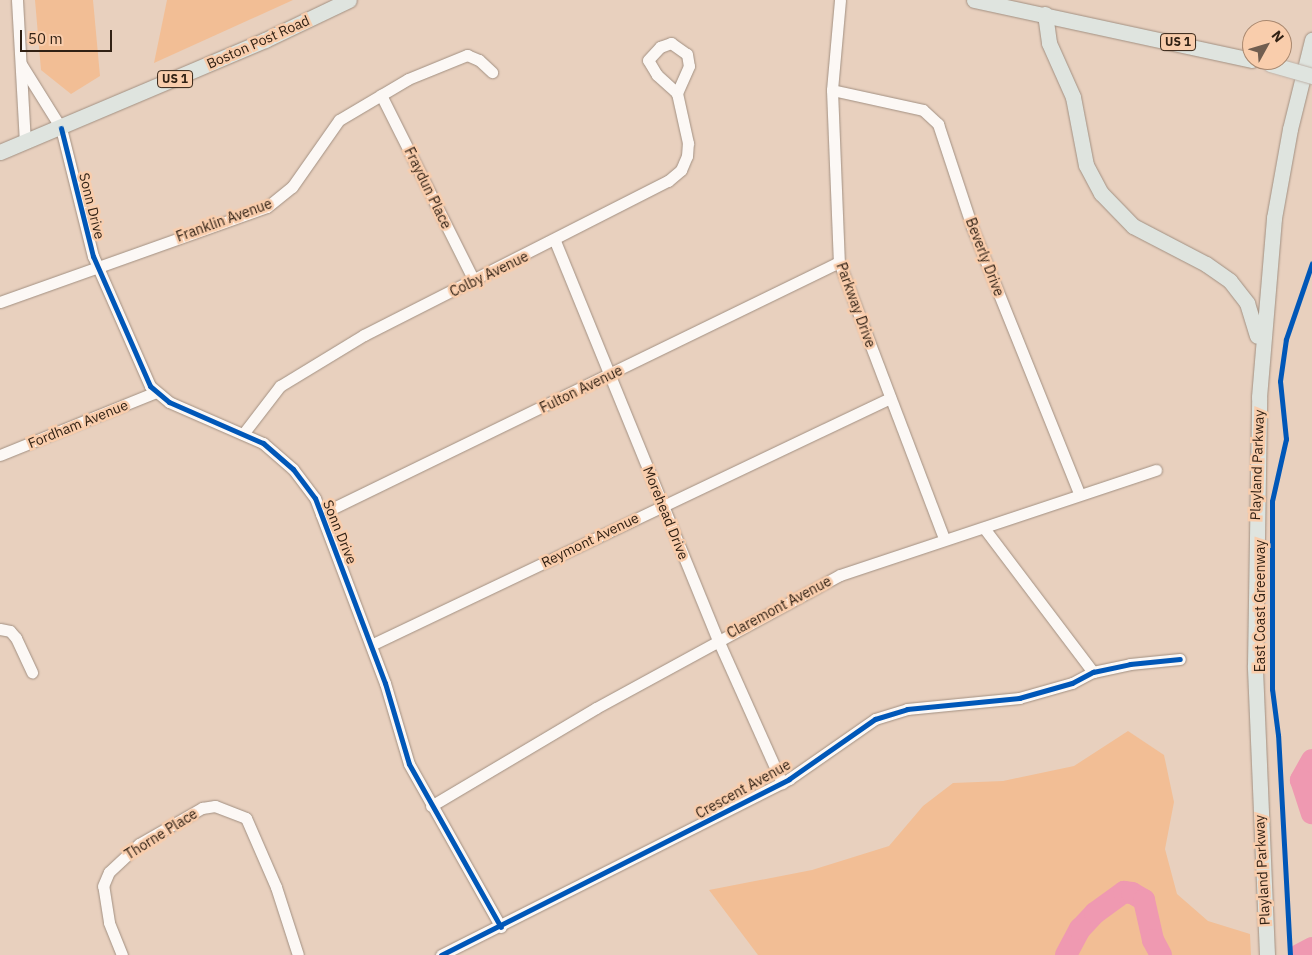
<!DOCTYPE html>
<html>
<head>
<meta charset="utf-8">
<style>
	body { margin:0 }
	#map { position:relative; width:1312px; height:955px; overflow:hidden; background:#e8d0be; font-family:"IBM Plex Sans",sans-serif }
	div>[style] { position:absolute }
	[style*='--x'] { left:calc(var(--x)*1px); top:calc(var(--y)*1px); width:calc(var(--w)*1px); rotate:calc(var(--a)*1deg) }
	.green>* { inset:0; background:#f2be95 }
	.river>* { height:22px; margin:-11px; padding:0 11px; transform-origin:11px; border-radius:11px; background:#ef99b1 }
	.roads { filter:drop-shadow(0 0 1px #a29082) drop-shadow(0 0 1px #a29082) }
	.minor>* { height:11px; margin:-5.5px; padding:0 5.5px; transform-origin:5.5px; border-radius:5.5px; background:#fcf8f5 }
	.major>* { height:15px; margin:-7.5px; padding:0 7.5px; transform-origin:7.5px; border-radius:7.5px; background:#dfe4df }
	.bridges { filter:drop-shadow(0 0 1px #beb2a8) drop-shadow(0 0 1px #beb2a8) }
	.major-bridge>* { height:15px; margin:-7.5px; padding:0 7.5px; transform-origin:7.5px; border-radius:7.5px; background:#dfe4df }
	.cycleway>* { height:5px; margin:-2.5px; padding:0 2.5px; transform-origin:2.5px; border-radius:2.5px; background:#0057b8 }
	span { translate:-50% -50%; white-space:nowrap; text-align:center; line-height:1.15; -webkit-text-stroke:5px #f9cdac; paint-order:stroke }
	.shield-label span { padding:1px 4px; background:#f9cdac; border:1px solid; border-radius:4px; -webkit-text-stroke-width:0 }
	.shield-label { font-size:12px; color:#312114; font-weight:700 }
	.street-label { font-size:14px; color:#312114 }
	.north { position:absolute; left:1242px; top:20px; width:50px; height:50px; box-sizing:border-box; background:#f9cdac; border:1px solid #a9886f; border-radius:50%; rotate:51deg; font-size:14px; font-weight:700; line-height:20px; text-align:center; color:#312114 }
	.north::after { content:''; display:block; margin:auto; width:18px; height:22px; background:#715e50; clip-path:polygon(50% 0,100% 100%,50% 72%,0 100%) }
	.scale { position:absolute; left:20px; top:30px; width:92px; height:22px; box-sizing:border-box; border:2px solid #312114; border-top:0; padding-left:6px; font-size:15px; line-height:18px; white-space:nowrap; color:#312114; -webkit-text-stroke:4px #f9cdac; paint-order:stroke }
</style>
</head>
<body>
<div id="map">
	<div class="green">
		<div style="clip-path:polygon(35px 0,93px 0,100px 76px,71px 94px,41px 70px)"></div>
		<div style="clip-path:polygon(167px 0,293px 0,154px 63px)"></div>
		<div style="clip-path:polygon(1128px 731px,1164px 755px,1174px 802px,1165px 849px,1177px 894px,1208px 921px,1250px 934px,1251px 955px,758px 955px,709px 890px,812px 870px,889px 846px,923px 806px,953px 783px,1003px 781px,1074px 766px)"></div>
	</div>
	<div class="river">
		<div style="--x:1312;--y:760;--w:23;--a:119"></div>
		<div style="--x:1301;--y:780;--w:35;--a:72"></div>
		<div style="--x:1066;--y:955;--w:30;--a:-62"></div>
		<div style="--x:1080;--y:929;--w:22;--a:-47"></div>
		<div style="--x:1095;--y:913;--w:36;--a:-36"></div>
		<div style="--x:1124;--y:892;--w:8;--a:7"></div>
		<div style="--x:1132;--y:893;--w:14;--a:30"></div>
		<div style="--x:1144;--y:900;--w:41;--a:77.3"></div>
		<div style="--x:1153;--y:940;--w:17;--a:62"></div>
		<div style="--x:1299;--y:955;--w:15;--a:-28"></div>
	</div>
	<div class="roads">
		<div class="minor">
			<div style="--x:17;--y:0;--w:142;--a:86.8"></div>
			<div style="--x:840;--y:0;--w:90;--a:95.1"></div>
			<div style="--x:832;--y:90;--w:172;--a:87.7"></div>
			<div style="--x:839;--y:262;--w:295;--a:69.2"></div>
			<div style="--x:671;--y:43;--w:19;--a:35"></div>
			<div style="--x:687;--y:54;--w:12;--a:81"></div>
			<div style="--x:689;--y:66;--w:30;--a:114"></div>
			<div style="--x:677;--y:93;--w:27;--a:-138"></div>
			<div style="--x:657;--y:75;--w:17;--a:-121"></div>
			<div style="--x:648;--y:60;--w:18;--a:-47"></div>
			<div style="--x:660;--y:47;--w:12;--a:-20"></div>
			<div style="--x:21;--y:64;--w:75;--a:58"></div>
			<div style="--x:61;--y:128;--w:132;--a:76"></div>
			<div style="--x:93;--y:256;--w:142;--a:66.3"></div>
			<div style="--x:150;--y:386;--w:25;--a:40"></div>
			<div style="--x:169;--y:402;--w:103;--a:23.6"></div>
			<div style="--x:263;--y:443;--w:40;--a:41"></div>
			<div style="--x:293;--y:469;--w:36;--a:53"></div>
			<div style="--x:315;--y:498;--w:198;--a:69.3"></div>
			<div style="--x:385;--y:683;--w:84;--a:73.5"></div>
			<div style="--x:409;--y:764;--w:187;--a:60.6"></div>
			<div style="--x:832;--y:90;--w:93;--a:12.4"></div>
			<div style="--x:923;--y:110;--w:21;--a:43"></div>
			<div style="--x:938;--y:124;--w:108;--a:71.7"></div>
			<div style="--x:972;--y:227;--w:287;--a:68.1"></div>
			<div style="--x:381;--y:95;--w:208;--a:63.4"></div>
			<div style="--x:555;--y:241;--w:431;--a:67.8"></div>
			<div style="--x:718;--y:640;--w:157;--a:65.9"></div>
			<div style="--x:0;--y:302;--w:283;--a:-19.6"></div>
			<div style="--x:267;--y:207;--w:32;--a:-39"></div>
			<div style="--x:292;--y:187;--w:82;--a:-55"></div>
			<div style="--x:339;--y:120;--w:80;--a:-30.7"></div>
			<div style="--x:408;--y:79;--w:64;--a:-22.1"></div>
			<div style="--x:467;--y:55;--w:13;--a:23"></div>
			<div style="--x:479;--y:60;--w:18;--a:43"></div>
			<div style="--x:243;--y:434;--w:61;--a:-52.4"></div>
			<div style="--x:280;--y:386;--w:98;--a:-31.3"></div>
			<div style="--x:364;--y:335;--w:341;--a:-26.9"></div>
			<div style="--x:668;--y:181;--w:17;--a:-40"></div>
			<div style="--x:681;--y:170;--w:15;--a:-67"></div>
			<div style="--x:687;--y:156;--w:13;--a:-86"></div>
			<div style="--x:688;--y:143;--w:51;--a:-102.4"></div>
			<div style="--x:0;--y:455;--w:168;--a:-22"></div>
			<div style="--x:321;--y:514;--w:576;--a:-25.94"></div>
			<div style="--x:984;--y:528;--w:181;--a:52.9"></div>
			<div style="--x:0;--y:629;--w:10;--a:11"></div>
			<div style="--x:10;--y:631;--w:9;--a:49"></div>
			<div style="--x:16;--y:638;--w:38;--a:65"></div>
			<div style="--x:371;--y:645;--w:575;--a:-25.45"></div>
			<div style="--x:431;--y:806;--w:192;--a:-30.7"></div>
			<div style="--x:596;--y:708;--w:278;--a:-28.6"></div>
			<div style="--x:840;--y:575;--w:333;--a:-18.4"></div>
			<div style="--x:122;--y:955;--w:35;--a:-112"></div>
			<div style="--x:109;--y:922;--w:36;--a:-99"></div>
			<div style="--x:103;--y:886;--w:15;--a:-67"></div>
			<div style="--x:109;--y:872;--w:41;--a:-43"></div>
			<div style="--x:139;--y:844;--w:73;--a:-29.7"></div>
			<div style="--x:202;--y:808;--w:13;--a:-9"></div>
			<div style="--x:215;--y:806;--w:33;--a:21"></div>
			<div style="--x:246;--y:818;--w:75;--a:66.5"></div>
			<div style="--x:276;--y:887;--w:71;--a:72.1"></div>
			<div style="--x:441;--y:955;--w:390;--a:-26.8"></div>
			<div style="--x:789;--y:779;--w:105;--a:-34.9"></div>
			<div style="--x:875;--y:719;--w:34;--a:-17"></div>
			<div style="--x:907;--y:709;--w:113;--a:-5.6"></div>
			<div style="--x:1019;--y:698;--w:55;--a:-15.8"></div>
			<div style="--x:1072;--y:683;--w:24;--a:-28"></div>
			<div style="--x:1093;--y:672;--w:38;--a:-12"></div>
			<div style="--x:1130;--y:664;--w:50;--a:-5.7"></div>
		</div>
		<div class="major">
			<div style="--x:974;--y:0;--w:284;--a:12.2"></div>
			<div style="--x:1045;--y:14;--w:29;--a:82"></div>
			<div style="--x:1049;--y:43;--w:59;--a:66"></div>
			<div style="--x:1073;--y:97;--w:69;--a:79.2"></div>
			<div style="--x:1086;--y:165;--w:32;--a:62"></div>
			<div style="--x:1101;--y:193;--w:46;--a:45.9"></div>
			<div style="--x:1133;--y:226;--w:82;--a:27.5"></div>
			<div style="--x:1206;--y:264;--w:29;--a:35"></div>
			<div style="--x:1230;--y:281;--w:28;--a:52"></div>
			<div style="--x:1247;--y:303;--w:34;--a:73"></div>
			<div style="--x:0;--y:152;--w:288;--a:-22.9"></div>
			<div style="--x:265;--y:40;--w:93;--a:-25.5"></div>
			<div style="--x:1267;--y:955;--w:290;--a:-92.4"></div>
			<div style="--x:1255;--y:665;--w:268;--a:-89.1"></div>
			<div style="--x:1259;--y:397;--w:180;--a:-85.2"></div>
			<div style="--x:1274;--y:218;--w:90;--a:-79.8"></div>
			<div style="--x:1290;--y:129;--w:92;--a:-76.1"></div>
		</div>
	</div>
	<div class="bridges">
		<div class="major-bridge">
			<div style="--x:1270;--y:64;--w:44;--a:15.9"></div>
		</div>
	</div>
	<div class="cycleway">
		<div style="--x:61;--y:128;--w:132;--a:76"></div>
		<div style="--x:93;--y:256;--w:142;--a:66.3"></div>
		<div style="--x:150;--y:386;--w:25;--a:40"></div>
		<div style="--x:169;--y:402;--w:103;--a:23.6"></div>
		<div style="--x:263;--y:443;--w:40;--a:41"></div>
		<div style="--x:293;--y:469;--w:36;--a:53"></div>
		<div style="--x:315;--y:498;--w:198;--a:69.3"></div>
		<div style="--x:385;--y:683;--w:84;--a:73.5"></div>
		<div style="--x:409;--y:764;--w:187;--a:60.6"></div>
		<div style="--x:441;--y:955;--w:390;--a:-26.8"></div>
		<div style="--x:789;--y:779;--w:105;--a:-34.9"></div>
		<div style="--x:875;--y:719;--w:34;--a:-17"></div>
		<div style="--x:907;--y:709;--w:113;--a:-5.6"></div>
		<div style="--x:1019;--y:698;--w:55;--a:-15.8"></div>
		<div style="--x:1072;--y:683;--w:24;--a:-28"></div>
		<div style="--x:1093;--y:672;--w:38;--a:-12"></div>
		<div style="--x:1130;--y:664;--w:50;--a:-5.7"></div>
		<div style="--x:1290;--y:955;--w:220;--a:-93.1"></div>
		<div style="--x:1278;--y:735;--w:46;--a:-97.4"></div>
		<div style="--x:1272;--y:689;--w:188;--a:-90"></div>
		<div style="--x:1272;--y:501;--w:64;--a:-77.3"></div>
		<div style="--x:1286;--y:439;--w:58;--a:-95.9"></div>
		<div style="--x:1280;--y:381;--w:42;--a:-81.9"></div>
		<div style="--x:1286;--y:339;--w:80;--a:-71.1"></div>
	</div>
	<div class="shield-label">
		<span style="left:1178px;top:42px">US 1</span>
		<span style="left:175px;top:79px">US 1</span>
	</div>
	<div class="street-label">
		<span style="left:258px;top:42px;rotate:-24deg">Boston Post Road</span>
		<span style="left:428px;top:188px;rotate:64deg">Fraydun Place</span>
		<span style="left:92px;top:206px;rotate:76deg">Sonn Drive</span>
		<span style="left:224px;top:220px;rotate:-20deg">Franklin Avenue</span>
		<span style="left:985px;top:257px;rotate:69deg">Beverly Drive</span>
		<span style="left:489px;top:274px;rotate:-26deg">Colby Avenue</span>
		<span style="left:856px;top:305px;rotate:70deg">Parkway Drive</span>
		<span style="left:581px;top:389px;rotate:-26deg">Fulton Avenue</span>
		<span style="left:78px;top:424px;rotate:-22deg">Fordham Avenue</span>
		<span style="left:1257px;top:465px;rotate:-88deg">Playland Parkway</span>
		<span style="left:666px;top:513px;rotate:68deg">Morehead Drive</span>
		<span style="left:340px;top:532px;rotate:68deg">Sonn Drive</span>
		<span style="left:590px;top:540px;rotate:-26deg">Reymont Avenue</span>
		<span style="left:1260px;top:606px;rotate:-90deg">East Coast Greenway</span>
		<span style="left:779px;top:607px;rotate:-28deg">Claremont Avenue</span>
		<span style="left:743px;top:789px;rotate:-29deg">Crescent Avenue</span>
		<span style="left:161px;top:834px;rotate:-32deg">Thorne Place</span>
		<span style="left:1262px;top:870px;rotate:-93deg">Playland Parkway</span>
	</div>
	<div class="north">N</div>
	<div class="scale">50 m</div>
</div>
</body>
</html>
